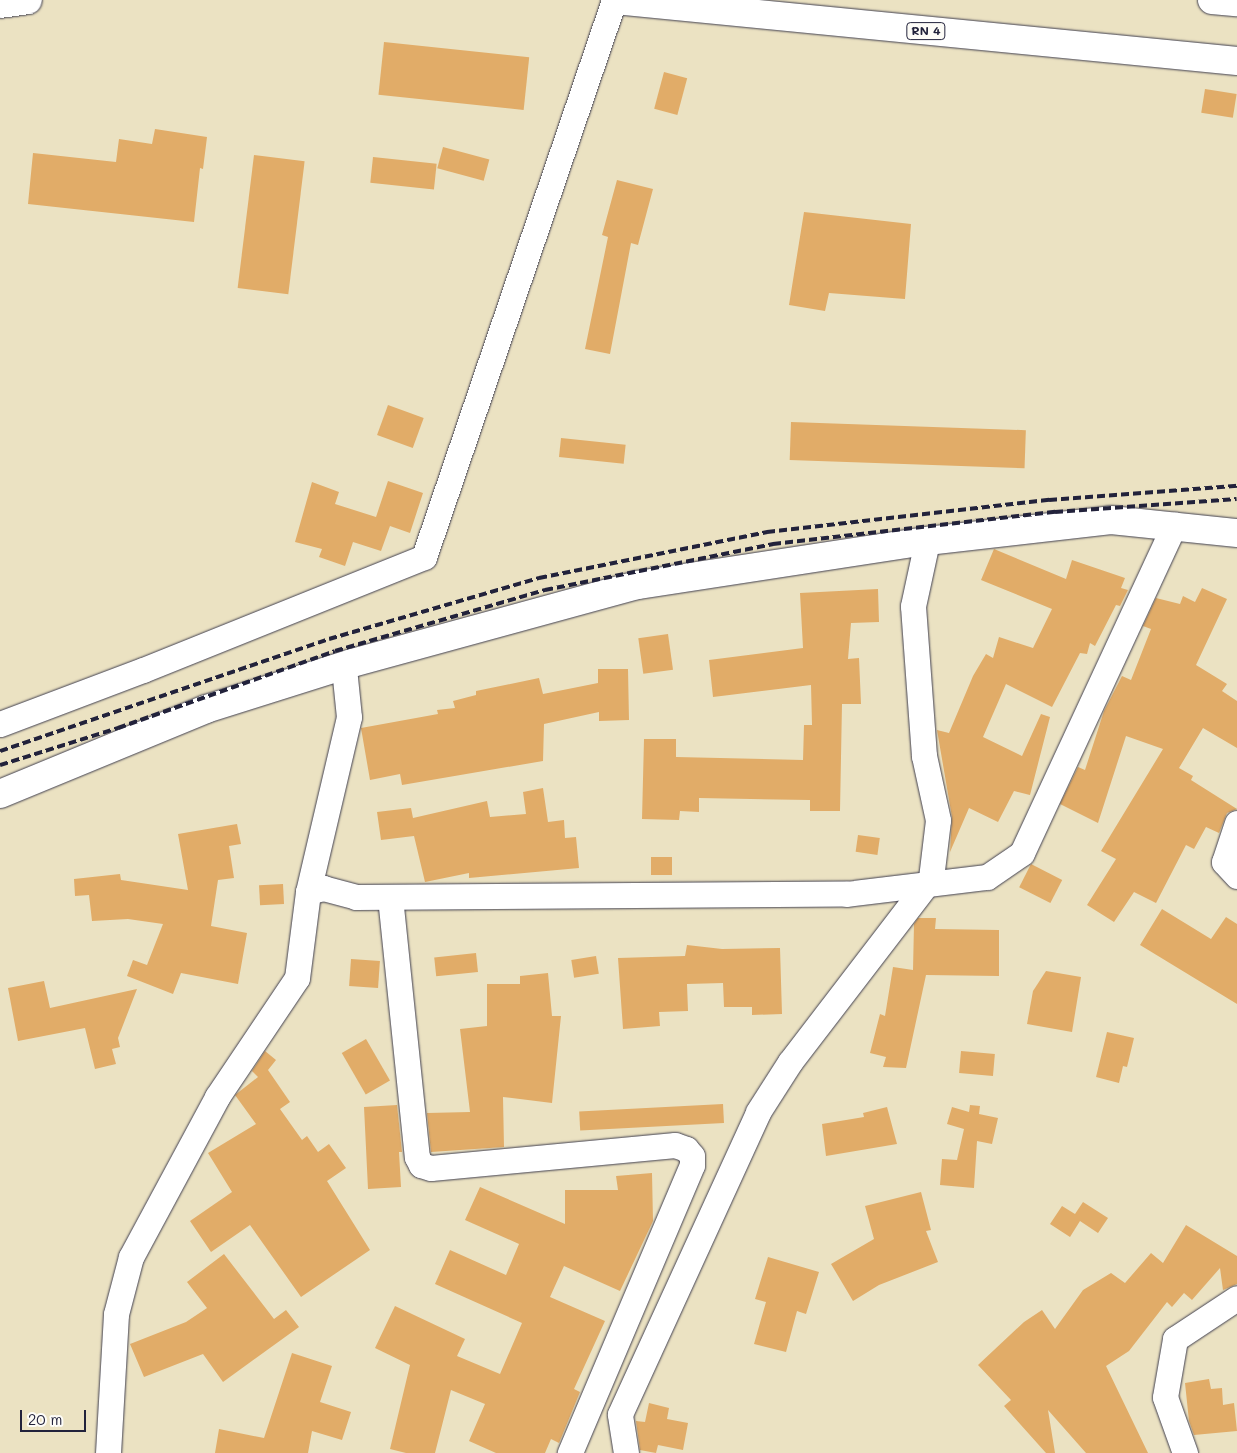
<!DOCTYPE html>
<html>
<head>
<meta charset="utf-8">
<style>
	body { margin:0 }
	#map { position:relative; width:1237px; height:1453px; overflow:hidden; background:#ebe2c2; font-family:Mali,sans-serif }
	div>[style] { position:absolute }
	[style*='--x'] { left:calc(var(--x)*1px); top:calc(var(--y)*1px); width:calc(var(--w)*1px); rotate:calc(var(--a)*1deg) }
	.building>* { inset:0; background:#e1ac68; transform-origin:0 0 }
	.roads { filter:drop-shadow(0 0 1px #403f4f) drop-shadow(0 0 1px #403f4f) }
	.street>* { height:25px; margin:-12.5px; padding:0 12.5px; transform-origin:12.5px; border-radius:12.5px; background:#fff }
	.secondary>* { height:28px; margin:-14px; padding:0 14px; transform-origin:14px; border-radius:14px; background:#fff }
	.highway>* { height:28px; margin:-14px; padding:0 14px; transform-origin:14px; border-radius:14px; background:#fff }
	.rail>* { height:4px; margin-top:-2px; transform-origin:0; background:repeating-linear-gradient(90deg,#22223b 0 8px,transparent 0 12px) }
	span { translate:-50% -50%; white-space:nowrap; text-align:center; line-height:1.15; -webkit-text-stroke:4.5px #fdfcf7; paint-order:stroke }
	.shield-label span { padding:1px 4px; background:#fdfcf7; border:1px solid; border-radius:4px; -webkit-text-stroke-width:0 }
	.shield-label { font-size:12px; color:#22223b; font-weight:700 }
	.scale { position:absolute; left:20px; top:1410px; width:66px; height:22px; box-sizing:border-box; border:2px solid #22223b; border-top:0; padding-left:6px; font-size:15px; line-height:18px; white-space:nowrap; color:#22223b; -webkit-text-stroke:4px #fdfcf7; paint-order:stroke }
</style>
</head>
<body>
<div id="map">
	<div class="building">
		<div style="left:384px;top:42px;width:146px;height:53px;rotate:6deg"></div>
		<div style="left:664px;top:72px;width:24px;height:38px;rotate:15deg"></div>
		<div style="left:1205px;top:89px;width:32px;height:24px;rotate:9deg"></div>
		<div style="clip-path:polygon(155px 129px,207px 137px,203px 169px,200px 168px,194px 222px,28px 204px,33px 153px,116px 162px,119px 139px,152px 144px)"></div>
		<div style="left:443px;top:147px;width:48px;height:22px;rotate:15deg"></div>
		<div style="left:254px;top:155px;width:51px;height:134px;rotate:7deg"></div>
		<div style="left:373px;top:157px;width:64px;height:26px;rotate:6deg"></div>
		<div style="clip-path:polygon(617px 180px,653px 189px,638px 245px,631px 243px,610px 354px,585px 349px,608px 237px,602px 235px)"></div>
		<div style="clip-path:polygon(804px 212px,911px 224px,905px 299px,829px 293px,825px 311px,789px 305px)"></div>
		<div style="left:388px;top:405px;width:38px;height:32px;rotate:20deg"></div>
		<div style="left:791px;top:422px;width:235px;height:38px;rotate:2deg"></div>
		<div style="left:561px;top:438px;width:65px;height:19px;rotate:6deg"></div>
		<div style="clip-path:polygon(388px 481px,423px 493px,410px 533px,390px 526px,381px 551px,353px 542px,345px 566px,319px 557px,322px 549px,295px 542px,312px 482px,339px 492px,335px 504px,376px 517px)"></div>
		<div style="clip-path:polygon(994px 549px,1066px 579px,1072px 560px,1125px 578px,1121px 588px,1128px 590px,1120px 606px,1116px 605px,1095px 646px,1090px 643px,1087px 654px,1080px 653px,1052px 707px,1006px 684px,983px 737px,1022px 756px,1041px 714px,1050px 717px,1030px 795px,1014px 791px,998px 822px,969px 808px,950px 852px,952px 817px,937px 730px,949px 733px,973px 676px,986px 654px,993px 658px,999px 637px,1033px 648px,1052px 609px,981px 580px)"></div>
		<div style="clip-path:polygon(1202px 588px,1227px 599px,1196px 665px,1227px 684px,1222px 691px,1237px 701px,1237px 748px,1203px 728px,1179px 768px,1193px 776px,1191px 780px,1237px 809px,1227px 813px,1219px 833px,1206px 827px,1194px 849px,1186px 845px,1156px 903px,1134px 892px,1114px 922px,1087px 905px,1116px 859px,1101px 851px,1163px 749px,1126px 736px,1098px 823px,1060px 804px,1078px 767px,1085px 770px,1104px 711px,1122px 676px,1131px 680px,1151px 629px,1143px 626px,1156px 598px,1180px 604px,1183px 596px,1195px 602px)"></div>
		<div style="clip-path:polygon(878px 589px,879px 622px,851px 623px,848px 659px,859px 658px,861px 704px,842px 704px,840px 811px,810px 811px,810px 800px,699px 798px,699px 812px,680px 811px,679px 820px,642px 819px,644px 739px,676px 739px,676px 757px,803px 760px,804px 725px,812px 725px,811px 685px,713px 697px,709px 660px,803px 648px,800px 593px)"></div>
		<div style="left:668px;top:634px;width:36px;height:30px;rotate:82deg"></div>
		<div style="clip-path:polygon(598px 669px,628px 669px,629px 720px,599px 721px,599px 712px,544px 724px,543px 761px,402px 785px,400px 774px,370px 780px,361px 728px,438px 714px,437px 710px,455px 708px,453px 701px,476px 695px,476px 691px,539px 678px,543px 694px,598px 683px)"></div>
		<div style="clip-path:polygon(543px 788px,548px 822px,564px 820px,565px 838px,576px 837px,579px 868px,469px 878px,469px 873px,425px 882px,414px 836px,381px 840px,377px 812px,411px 808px,413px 818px,487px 801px,490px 817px,526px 814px,523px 792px)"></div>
		<div style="clip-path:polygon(237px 824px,241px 844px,229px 846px,234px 878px,218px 880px,211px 926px,247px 933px,238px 984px,181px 973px,173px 994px,127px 976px,133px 960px,147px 965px,163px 924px,128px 919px,92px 921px,89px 895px,75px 896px,74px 879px,120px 874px,121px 880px,188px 890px,178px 834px)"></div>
		<div style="left:858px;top:835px;width:22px;height:17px;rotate:8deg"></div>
		<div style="left:651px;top:857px;width:21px;height:18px"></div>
		<div style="left:1031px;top:864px;width:35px;height:26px;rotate:27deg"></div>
		<div style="left:283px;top:884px;width:20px;height:24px;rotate:87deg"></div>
		<div style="clip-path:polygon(1162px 909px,1211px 939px,1226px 917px,1237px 924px,1237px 1004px,1140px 945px)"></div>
		<div style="clip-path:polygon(918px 918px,936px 918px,935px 929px,999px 930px,999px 976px,926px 975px,906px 1068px,883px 1067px,886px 1057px,870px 1053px,880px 1014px,885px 1016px,893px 967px,913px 970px,914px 924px)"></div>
		<div style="clip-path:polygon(687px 945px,722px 949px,780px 948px,782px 1014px,752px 1015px,752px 1007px,724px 1007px,723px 983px,687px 984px,688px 1011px,659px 1012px,660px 1026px,623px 1029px,618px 958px,685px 956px)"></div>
		<div style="left:476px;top:953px;width:19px;height:42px;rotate:84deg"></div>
		<div style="left:596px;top:956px;width:18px;height:25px;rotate:81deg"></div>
		<div style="left:351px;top:959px;width:29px;height:27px;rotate:4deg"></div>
		<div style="clip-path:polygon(1046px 971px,1081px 977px,1072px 1032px,1027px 1024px,1033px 991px)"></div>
		<div style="clip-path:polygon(548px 973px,552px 1016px,561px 1016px,552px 1103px,503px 1097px,504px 1147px,431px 1152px,427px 1113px,470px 1112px,460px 1029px,487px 1026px,487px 984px,520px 984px,520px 976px)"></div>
		<div style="clip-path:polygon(44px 981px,50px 1008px,137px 989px,118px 1038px,120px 1047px,112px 1049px,116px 1064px,95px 1069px,85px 1028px,18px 1041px,8px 988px)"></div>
		<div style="clip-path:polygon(1107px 1032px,1134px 1038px,1127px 1067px,1123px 1066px,1119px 1083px,1096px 1077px)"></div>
		<div style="left:366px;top:1039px;width:48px;height:28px;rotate:60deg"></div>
		<div style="clip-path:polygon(265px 1051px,276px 1060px,268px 1070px,290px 1102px,280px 1109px,302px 1140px,307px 1136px,318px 1152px,329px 1144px,346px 1168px,327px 1181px,370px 1250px,301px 1297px,250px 1225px,211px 1252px,190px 1221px,232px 1192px,208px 1153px,256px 1124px,235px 1095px,258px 1077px,252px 1071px)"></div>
		<div style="left:961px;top:1051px;width:34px;height:22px;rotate:5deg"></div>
		<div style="left:723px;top:1104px;width:19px;height:144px;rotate:87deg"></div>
		<div style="clip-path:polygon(397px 1105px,402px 1152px,399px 1152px,401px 1187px,368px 1189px,364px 1107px)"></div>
		<div style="clip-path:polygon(970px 1105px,980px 1106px,979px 1114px,998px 1118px,992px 1144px,977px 1141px,974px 1188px,940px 1185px,942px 1159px,957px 1160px,964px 1129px,947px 1124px,952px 1107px,969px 1112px)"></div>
		<div style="clip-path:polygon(887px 1107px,897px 1144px,826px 1156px,822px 1124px,864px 1117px,863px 1113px)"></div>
		<div style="clip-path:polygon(652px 1173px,653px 1221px,620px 1291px,564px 1266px,550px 1297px,605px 1321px,574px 1389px,580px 1392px,559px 1443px,551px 1439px,545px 1453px,496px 1453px,469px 1441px,485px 1404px,451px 1390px,435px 1453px,406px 1453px,390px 1449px,410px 1365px,375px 1348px,395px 1306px,465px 1339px,457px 1356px,500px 1374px,522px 1323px,435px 1284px,450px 1250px,506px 1275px,519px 1244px,465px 1220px,480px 1187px,565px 1224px,565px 1190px,618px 1190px,616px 1176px)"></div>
		<div style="clip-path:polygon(921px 1192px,931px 1230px,926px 1231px,938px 1262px,879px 1285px,853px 1301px,831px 1264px,874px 1239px,865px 1206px)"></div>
		<div style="clip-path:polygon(1083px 1202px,1108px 1218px,1098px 1233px,1080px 1221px,1070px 1237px,1050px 1224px,1062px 1206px,1075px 1214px)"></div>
		<div style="clip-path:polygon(1186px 1225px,1237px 1256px,1237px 1284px,1223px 1290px,1220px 1268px,1192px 1300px,1184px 1293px,1172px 1307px,1167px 1302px,1129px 1351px,1106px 1366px,1148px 1453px,1086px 1453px,1048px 1410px,1055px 1453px,1046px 1453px,1004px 1406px,1011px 1400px,978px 1365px,1024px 1322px,1042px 1310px,1055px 1329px,1083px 1290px,1111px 1273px,1125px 1283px,1151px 1253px,1163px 1263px)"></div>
		<div style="clip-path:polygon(224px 1254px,274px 1319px,286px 1310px,299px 1327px,223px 1382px,203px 1354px,144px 1377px,130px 1344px,186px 1322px,207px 1308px,187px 1282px)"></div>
		<div style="clip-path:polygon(768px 1257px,819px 1272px,806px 1314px,797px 1311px,786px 1352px,754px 1344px,766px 1302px,755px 1299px)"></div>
		<div style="clip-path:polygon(292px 1353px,332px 1366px,320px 1402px,351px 1412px,342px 1440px,312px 1431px,308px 1453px,215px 1453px,219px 1429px,264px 1438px)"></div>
		<div style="clip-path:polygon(1209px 1379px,1211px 1389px,1222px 1388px,1223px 1405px,1234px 1403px,1237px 1431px,1194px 1435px,1189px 1421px,1185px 1383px)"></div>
		<div style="clip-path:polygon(649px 1403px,669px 1408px,667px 1419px,688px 1423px,683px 1450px,658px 1445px,656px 1453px,640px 1450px,636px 1421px,645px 1422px)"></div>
	</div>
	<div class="roads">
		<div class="street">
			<div style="--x:344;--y:668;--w:49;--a:84.2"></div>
			<div style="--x:349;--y:717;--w:180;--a:103.2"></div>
			<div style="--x:308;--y:892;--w:16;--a:-15"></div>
			<div style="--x:323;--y:888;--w:34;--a:15"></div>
			<div style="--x:356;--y:897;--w:490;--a:-0.4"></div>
			<div style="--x:846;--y:894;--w:142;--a:-6.9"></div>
			<div style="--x:987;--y:877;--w:42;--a:-34.4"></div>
			<div style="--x:1022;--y:853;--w:362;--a:-65.1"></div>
			<div style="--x:0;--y:724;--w:153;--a:-20.7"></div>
			<div style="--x:143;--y:670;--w:303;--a:-21.9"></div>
			<div style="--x:424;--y:557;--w:589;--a:-71.16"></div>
			<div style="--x:1237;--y:823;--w:41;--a:108.4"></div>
			<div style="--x:1224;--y:862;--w:19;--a:47"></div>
			<div style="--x:390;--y:897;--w:261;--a:84.1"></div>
			<div style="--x:417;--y:1157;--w:9;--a:63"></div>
			<div style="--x:421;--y:1165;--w:10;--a:17"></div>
			<div style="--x:431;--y:1168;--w:245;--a:-5.4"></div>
			<div style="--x:675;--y:1145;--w:12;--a:20"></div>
			<div style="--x:686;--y:1149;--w:9;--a:49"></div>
			<div style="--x:692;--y:1156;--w:9;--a:90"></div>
			<div style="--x:692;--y:1165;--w:313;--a:113"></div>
			<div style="--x:108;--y:1453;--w:139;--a:-86.7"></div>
			<div style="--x:116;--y:1314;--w:59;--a:-75.3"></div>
			<div style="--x:131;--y:1257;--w:182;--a:-61.7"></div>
			<div style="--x:217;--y:1097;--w:143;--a:-56.1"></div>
			<div style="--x:297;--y:978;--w:87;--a:-82.7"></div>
			<div style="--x:626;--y:1453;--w:39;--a:-99"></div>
			<div style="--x:620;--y:1414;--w:332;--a:-65.4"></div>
			<div style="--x:758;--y:1112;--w:59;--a:-57.4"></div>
			<div style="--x:790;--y:1062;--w:232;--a:-52.5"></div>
			<div style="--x:931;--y:878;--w:58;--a:-83.1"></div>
			<div style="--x:938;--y:820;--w:66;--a:-102.3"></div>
			<div style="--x:924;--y:756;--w:150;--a:-94.2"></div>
			<div style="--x:913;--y:606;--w:66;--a:-77.8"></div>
			<div style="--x:1185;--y:1453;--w:59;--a:-109.7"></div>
			<div style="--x:1165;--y:1397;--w:59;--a:-80.2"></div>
			<div style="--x:1175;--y:1339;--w:74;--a:-33.5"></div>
		</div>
		<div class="secondary">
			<div style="--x:0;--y:794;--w:223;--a:-22.4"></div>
			<div style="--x:206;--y:709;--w:153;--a:-17.5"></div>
			<div style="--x:352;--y:663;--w:296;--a:-15.3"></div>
			<div style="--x:638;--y:585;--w:292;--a:-8.7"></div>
			<div style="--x:927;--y:541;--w:185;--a:-6.5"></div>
			<div style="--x:1111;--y:520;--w:127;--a:5.9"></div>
		</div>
		<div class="highway">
			<div style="--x:615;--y:0;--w:625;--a:5.6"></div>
			<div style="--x:1212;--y:0;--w:25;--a:5"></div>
			<div style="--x:0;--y:4;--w:28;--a:-8"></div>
		</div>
	</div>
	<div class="rail">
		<div style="--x:0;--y:751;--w:348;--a:-18.8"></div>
		<div style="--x:329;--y:639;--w:219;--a:-16.2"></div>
		<div style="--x:539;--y:578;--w:233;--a:-11.4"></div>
		<div style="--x:767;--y:532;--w:284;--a:-6.5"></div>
		<div style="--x:1049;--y:500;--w:189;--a:-4.3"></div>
		<div style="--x:0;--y:765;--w:124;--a:-17.4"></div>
		<div style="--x:118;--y:728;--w:230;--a:-19.5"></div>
		<div style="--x:335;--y:651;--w:219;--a:-16.2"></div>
		<div style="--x:545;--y:590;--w:233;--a:-11.4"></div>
		<div style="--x:773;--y:544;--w:284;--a:-6.5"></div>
		<div style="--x:1055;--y:512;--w:182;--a:-4.1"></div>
	</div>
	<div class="shield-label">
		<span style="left:926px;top:31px">RN 4</span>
	</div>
	<div class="scale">20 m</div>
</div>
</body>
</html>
